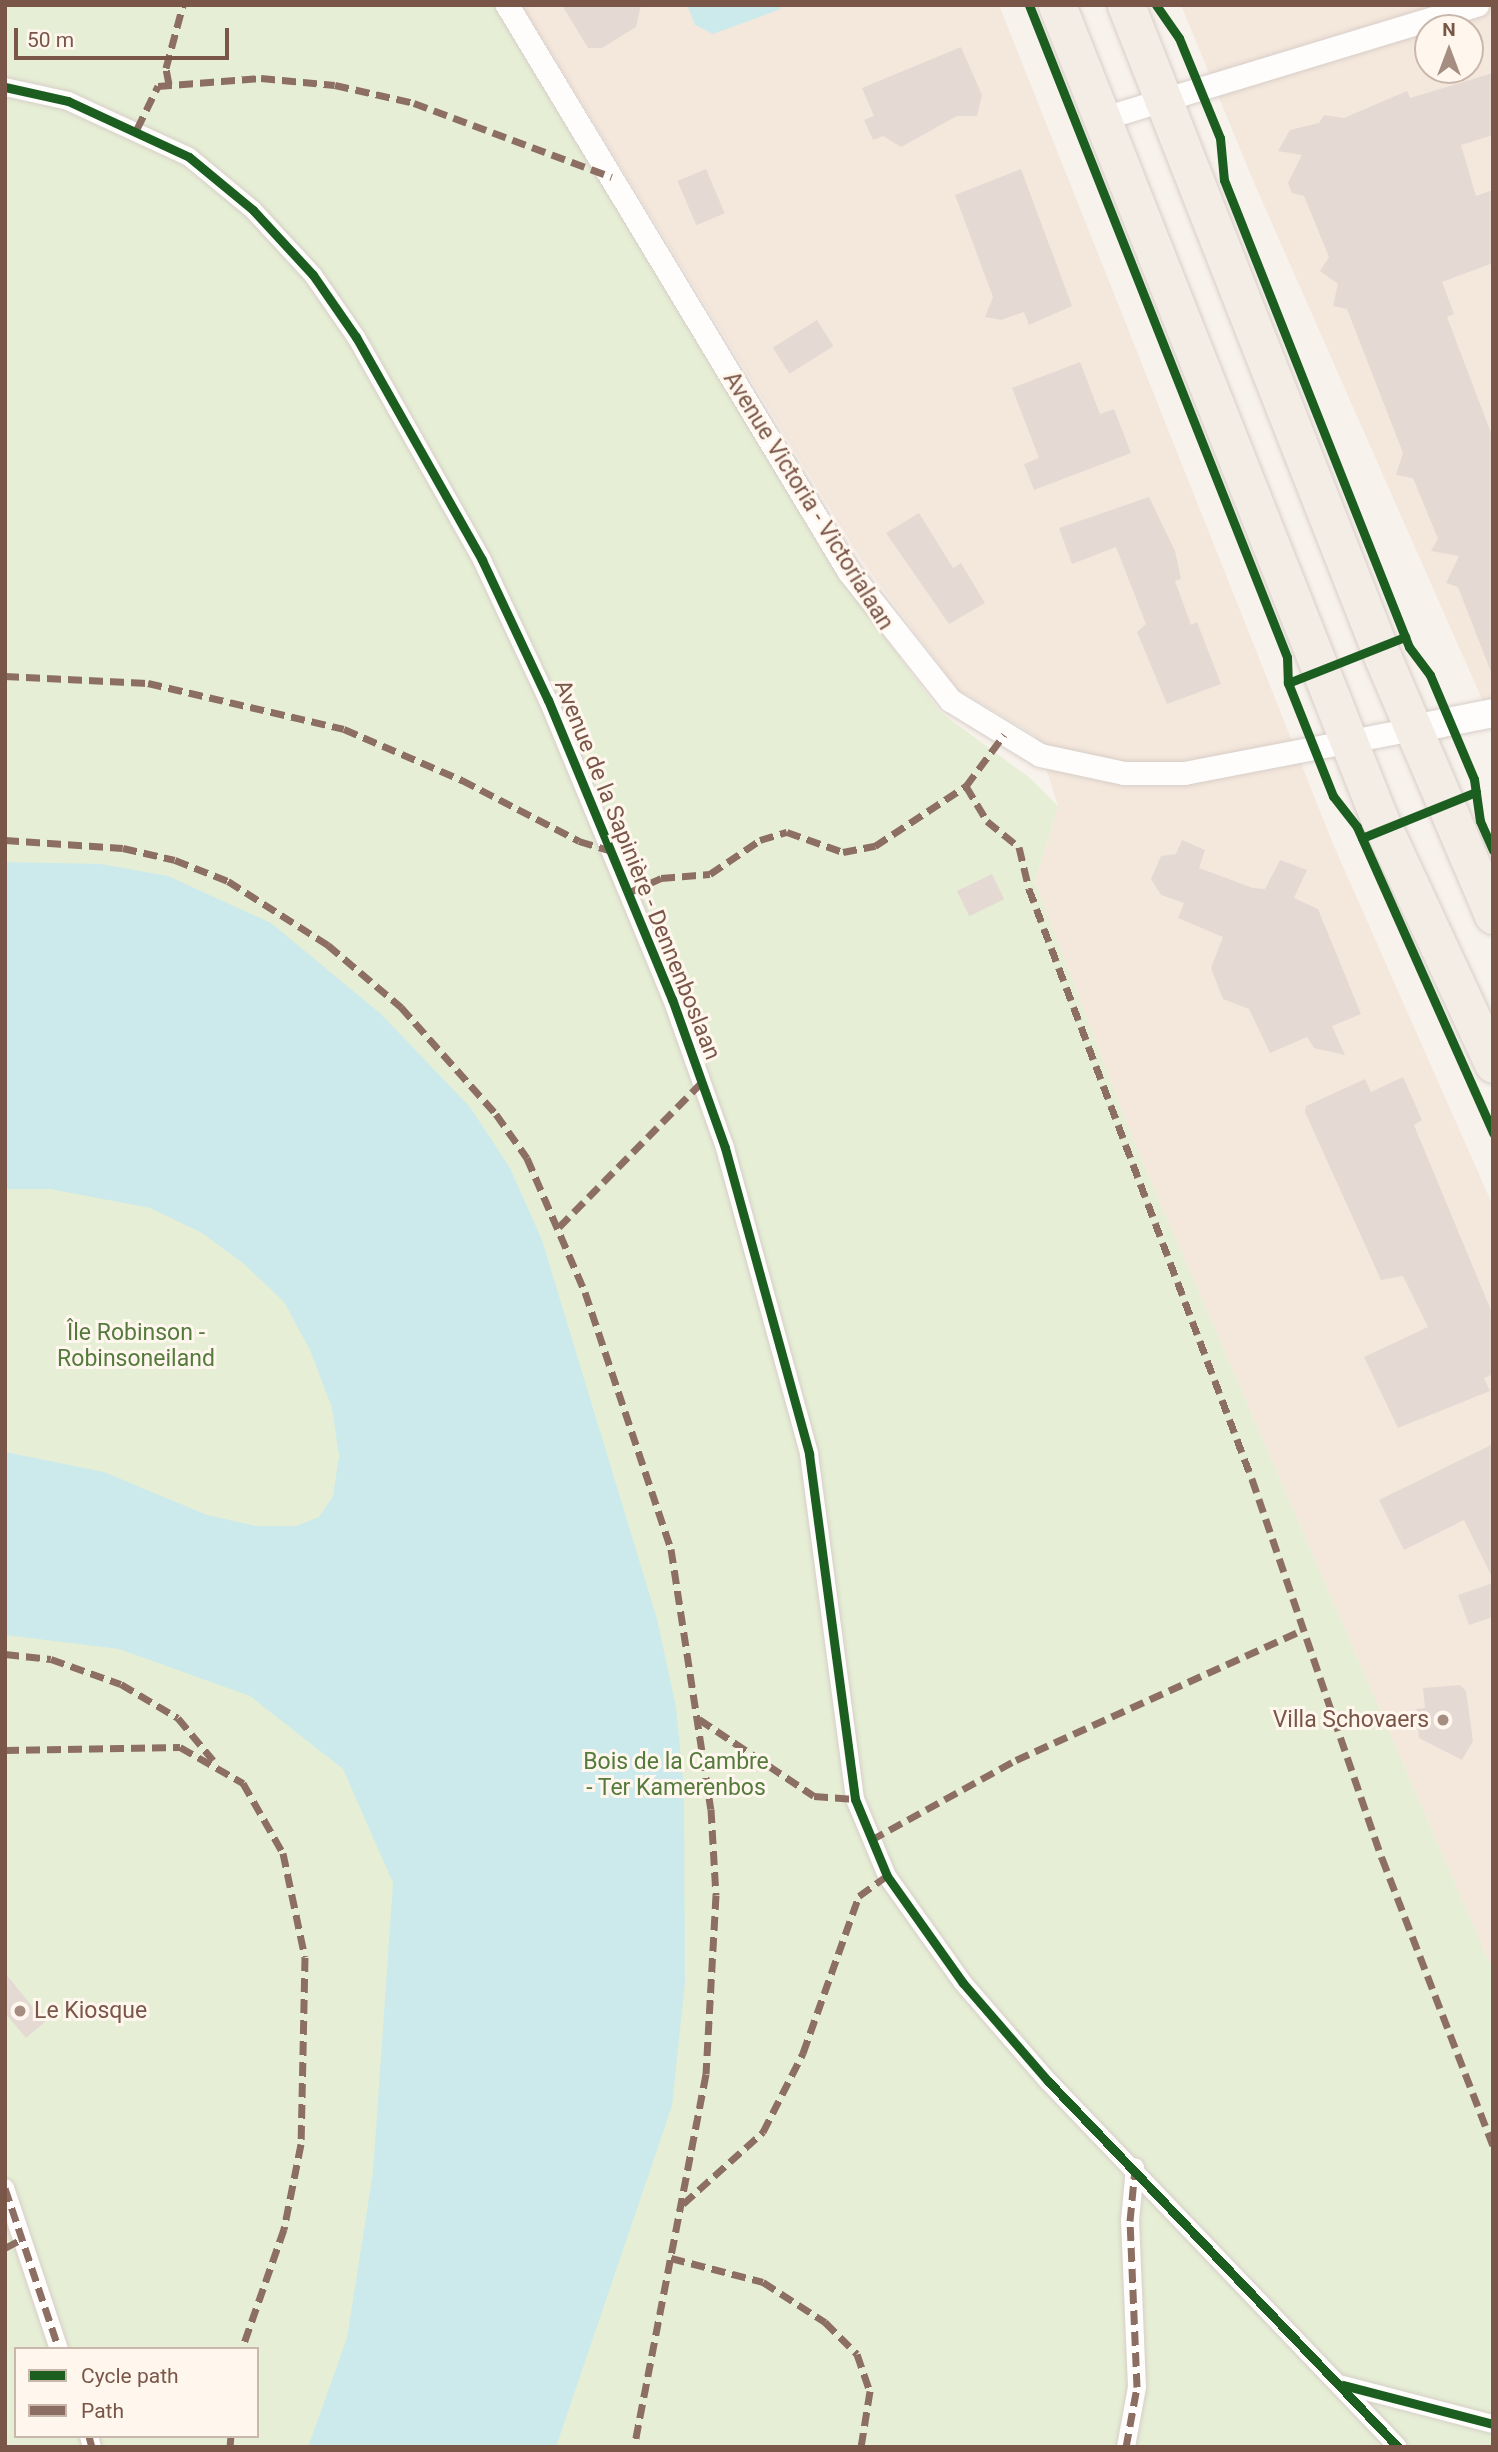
<!DOCTYPE html>
<html>
<head>
<meta charset="utf-8">
<style>
	body { margin:0 }
	#map { position:relative; width:1498px; height:2452px; overflow:hidden; background:#f8f2ec; font-family:Roboto,sans-serif }
	div>[style] { position:absolute }
	[style*='--x'] { left:calc(var(--x)*1px); top:calc(var(--y)*1px); width:calc(var(--w)*1px); rotate:calc(var(--a)*1deg) }
	.residential>* { inset:0; background:#f4e7dc }
	.green>* { inset:0; background:#e6efd5 }
	.water>* { inset:0; background:#cceaeb }
	.building>* { inset:0; background:#e5dad3; transform-origin:0 0 }
	.roads { filter:drop-shadow(0 0 2px #d7cec8) drop-shadow(0 0 2px #d7cec8) }
	.pedestrian>* { height:18px; margin:-9px; padding:0 9px; transform-origin:9px; border-radius:9px; background:#fefdfc }
	.minor>* { height:23px; margin:-11.5px; padding:0 11.5px; transform-origin:11.5px; border-radius:11.5px; background:#fefdfc }
	.tertiary>* { height:28px; margin:-14px; padding:0 14px; transform-origin:14px; border-radius:14px; background:#fefdfc }
	.primary>* { height:37px; margin:-18.5px; padding:0 18.5px; transform-origin:18.5px; border-radius:18.5px; background:#f3ede5 }
	.quiet>* { height:7px; margin-top:-3.5px; transform-origin:0; background:repeating-linear-gradient(90deg,#8d6e63 0 14px,transparent 0 21px) }
	.cycleway>* { height:9px; margin:-4.5px; padding:0 4.5px; transform-origin:4.5px; border-radius:4.5px; background:#1b5e20 }
	.dots>* { width:19px; height:19px; translate:-50% -50%; box-sizing:border-box; border:4px solid #fff7ee; border-radius:50% }
	span { translate:-50% -50%; white-space:nowrap; text-align:center; line-height:1.15; -webkit-text-stroke:6px #fff7ee; paint-order:stroke }
	.street-label { font-size:23px; color:#7a5648 }
	.park-label { font-size:23px; color:#547a3c }
	.poi-label { font-size:23px; color:#7a5648 }
	.right { translate:-100% -50%; text-align:right }
	.left { translate:0 -50%; text-align:left }
	.frame { position:absolute; inset:0; border:7px solid #7a5648; pointer-events:none }
	.legend { position:absolute; left:14px; top:2347px; width:245px; height:91px; box-sizing:border-box; background:#fff7ee; border:2px solid #cab7ac; margin:0; padding:9px 12px; list-style:none; font-size:21px; color:#7a5648 }
	.legend li { display:flex; align-items:center; gap:14px; height:35px }
	.legend b { width:35px; border:2px solid #cab7ac }
	.north { position:absolute; left:1414px; top:14px; width:70px; height:70px; box-sizing:border-box; background:#fff7ee; border:2px solid #cab7ac; border-radius:50%; rotate:0deg; font-size:19px; font-weight:700; line-height:28px; text-align:center; color:#7a5648 }
	.north::after { content:''; display:block; margin:auto; width:24px; height:32px; background:#a68d81; clip-path:polygon(50% 0,100% 100%,50% 72%,0 100%) }
	.scale { position:absolute; left:14px; top:28px; width:215px; height:32px; box-sizing:border-box; border:4px solid #7a5648; border-top:0; padding-left:9px; font-size:21px; line-height:24px; white-space:nowrap; color:#7a5648; -webkit-text-stroke:5px #fff7ee; paint-order:stroke }
</style>
</head>
<body>
<div id="map">
	<div class="residential">
		<div style="clip-path:polygon(522px 5px,999px 5px,1333px 844px,1493px 1206px,1493px 1971px,1134px 1142px,1035px 882px,1058px 806px,1036px 736px,957px 689px,859px 556px)"></div>
		<div style="clip-path:polygon(evenodd,1181px 5px,1493px 5px,1493px 724px,1255px 185px,1181px 5px,1428px 28px,1470px 28px,1470px 70px,1428px 70px,1428px 28px)"></div>
	</div>
	<div class="green">
		<div style="clip-path:polygon(evenodd,5px 5px,497px 5px,842px 579px,940px 712px,1030px 778px,1058px 806px,1035px 882px,1134px 1142px,1493px 1971px,1493px 2447px,5px 2447px,5px 5px,16px 2349px,257px 2349px,257px 2436px,16px 2436px,16px 2349px)"></div>
	</div>
	<div class="water">
		<div style="clip-path:polygon(687px 5px,778px 5px,781px 9px,713px 34px,695px 25px)"></div>
		<div style="clip-path:polygon(5px 862px,101px 864px,168px 876px,271px 923px,381px 1014px,470px 1107px,510px 1168px,542px 1240px,657px 1619px,676px 1707px,684px 1789px,685px 1982px,672px 2106px,556px 2447px,308px 2447px,347px 2338px,373px 2172px,393px 1883px,343px 1769px,250px 1696px,119px 1649px,5px 1635px,5px 1452px,104px 1472px,207px 1515px,256px 1526px,296px 1526px,319px 1517px,333px 1496px,339px 1456px,332px 1408px,310px 1350px,284px 1302px,244px 1264px,202px 1233px,150px 1208px,50px 1189px,5px 1189px)"></div>
	</div>
	<div class="building">
		<div style="clip-path:polygon(562px 5px,641px 5px,636px 27px,602px 48px,588px 48px)"></div>
		<div style="clip-path:polygon(961px 47px,982px 95px,977px 116px,957px 116px,901px 147px,883px 136px,873px 140px,864px 120px,874px 116px,862px 88px)"></div>
		<div style="clip-path:polygon(1493px 73px,1493px 135px,1461px 145px,1476px 196px,1493px 190px,1493px 263px,1442px 282px,1454px 314px,1447px 317px,1493px 438px,1491px 672px,1458px 587px,1446px 583px,1459px 556px,1431px 551px,1438px 539px,1413px 478px,1396px 475px,1403px 453px,1347px 309px,1333px 306px,1338px 284px,1320px 271px,1329px 257px,1304px 196px,1292px 193px,1288px 183px,1302px 155px,1278px 151px,1290px 130px,1319px 123px,1324px 115px,1344px 118px,1407px 91px,1410px 98px)"></div>
		<div style="left:706px;top:169px;width:48px;height:31px;rotate:67deg"></div>
		<div style="clip-path:polygon(1021px 169px,1072px 306px,1029px 325px,1024px 312px,1001px 320px,985px 317px,993px 297px,955px 195px)"></div>
		<div style="left:817px;top:320px;width:31px;height:52px;rotate:58deg"></div>
		<div style="clip-path:polygon(1080px 362px,1100px 414px,1114px 409px,1131px 453px,1034px 490px,1024px 464px,1039px 458px,1012px 388px)"></div>
		<div style="clip-path:polygon(1149px 497px,1175px 551px,1181px 579px,1175px 581px,1191px 625px,1197px 622px,1221px 684px,1167px 704px,1137px 632px,1146px 624px,1116px 547px,1072px 564px,1059px 528px)"></div>
		<div style="clip-path:polygon(919px 513px,953px 568px,961px 563px,985px 603px,949px 624px,886px 533px)"></div>
		<div style="clip-path:polygon(1182px 840px,1205px 850px,1199px 868px,1253px 888px,1265px 889px,1280px 860px,1307px 870px,1294px 898px,1318px 909px,1361px 1014px,1332px 1026px,1345px 1055px,1314px 1048px,1307px 1037px,1270px 1053px,1249px 1009px,1223px 999px,1211px 968px,1223px 937px,1178px 918px,1184px 903px,1161px 895px,1151px 879px,1161px 856px,1176px 854px)"></div>
		<div style="left:992px;top:874px;width:28px;height:39px;rotate:64deg"></div>
		<div style="clip-path:polygon(1403px 1077px,1422px 1120px,1414px 1125px,1493px 1315px,1493px 1374px,1484px 1378px,1490px 1391px,1398px 1428px,1364px 1357px,1428px 1327px,1403px 1276px,1381px 1280px,1305px 1112px,1306px 1106px,1365px 1079px,1371px 1092px)"></div>
		<div style="clip-path:polygon(1493px 1444px,1493px 1579px,1464px 1520px,1404px 1550px,1379px 1500px)"></div>
		<div style="clip-path:polygon(1493px 1583px,1493px 1617px,1469px 1625px,1458px 1595px)"></div>
		<div style="clip-path:polygon(1460px 1685px,1466px 1691px,1473px 1741px,1462px 1760px,1419px 1738px,1416px 1709px,1425px 1708px,1423px 1688px)"></div>
		<div style="clip-path:polygon(5px 1973px,45px 2022px,26px 2038px,5px 2013px)"></div>
	</div>
	<div class="roads">
		<div class="pedestrian">
			<div style="--x:5;--y:87;--w:65;--a:12.5"></div>
			<div style="--x:68;--y:101;--w:133;--a:24.8"></div>
			<div style="--x:189;--y:157;--w:83;--a:39.6"></div>
			<div style="--x:253;--y:210;--w:88;--a:47.3"></div>
			<div style="--x:313;--y:275;--w:75;--a:55.3"></div>
			<div style="--x:356;--y:337;--w:256;--a:60.5"></div>
			<div style="--x:482;--y:560;--w:155;--a:64.8"></div>
			<div style="--x:548;--y:700;--w:324;--a:67.5"></div>
			<div style="--x:672;--y:999;--w:158;--a:70.4"></div>
			<div style="--x:725;--y:1148;--w:317;--a:74.6"></div>
			<div style="--x:809;--y:1454;--w:348;--a:82.4"></div>
			<div style="--x:855;--y:1799;--w:83;--a:67.4"></div>
			<div style="--x:887;--y:1876;--w:131;--a:54.6"></div>
			<div style="--x:963;--y:1983;--w:130;--a:49.1"></div>
			<div style="--x:1048;--y:2081;--w:506;--a:46.28"></div>
			<div style="--x:5;--y:2188;--w:170;--a:71.5"></div>
			<div style="--x:1343;--y:2385;--w:155;--a:14.6"></div>
			<div style="--x:89;--y:2436;--w:11;--a:75"></div>
			<div style="--x:1126;--y:2447;--w:61;--a:-79.6"></div>
			<div style="--x:1137;--y:2387;--w:166;--a:-92.4"></div>
			<div style="--x:1130;--y:2221;--w:54;--a:-84.7"></div>
		</div>
		<div class="minor">
			<div style="--x:507;--y:5;--w:662;--a:58.9"></div>
			<div style="--x:849;--y:572;--w:163;--a:51.7"></div>
			<div style="--x:950;--y:700;--w:105;--a:31.4"></div>
			<div style="--x:1040;--y:755;--w:86;--a:12.1"></div>
			<div style="--x:1124;--y:773;--w:60;--a:0"></div>
			<div style="--x:1184;--y:773;--w:233;--a:-10.9"></div>
			<div style="--x:1104;--y:118;--w:390;--a:-16.9"></div>
		</div>
		<div class="tertiary">
			<div style="--x:1413;--y:729;--w:82;--a:-11.3"></div>
		</div>
		<div class="primary">
			<div style="--x:1057;--y:5;--w:874;--a:68.39"></div>
			<div style="--x:1379;--y:818;--w:271;--a:65.1"></div>
			<div style="--x:1126;--y:5;--w:702;--a:68.52"></div>
			<div style="--x:1383;--y:658;--w:280;--a:66.8"></div>
		</div>
	</div>
	<div class="quiet">
		<div style="--x:169;--y:84;--w:16;--a:-101"></div>
		<div style="--x:166;--y:68;--w:65;--a:-74.9"></div>
		<div style="--x:137;--y:129;--w:48;--a:-64"></div>
		<div style="--x:158;--y:86;--w:103;--a:-4.4"></div>
		<div style="--x:261;--y:78;--w:74;--a:5.4"></div>
		<div style="--x:335;--y:85;--w:81;--a:12.8"></div>
		<div style="--x:414;--y:103;--w:211;--a:20.5"></div>
		<div style="--x:5;--y:676;--w:143;--a:2.8"></div>
		<div style="--x:148;--y:683;--w:201;--a:13.2"></div>
		<div style="--x:344;--y:729;--w:129;--a:23.4"></div>
		<div style="--x:462;--y:780;--w:132;--a:27.5"></div>
		<div style="--x:579;--y:841;--w:34;--a:17"></div>
		<div style="--x:966;--y:786;--w:41;--a:59"></div>
		<div style="--x:987;--y:821;--w:41;--a:39.1"></div>
		<div style="--x:1019;--y:847;--w:43;--a:76.6"></div>
		<div style="--x:1029;--y:889;--w:631;--a:69.3"></div>
		<div style="--x:1252;--y:1479;--w:401;--a:71.1"></div>
		<div style="--x:1382;--y:1858;--w:308;--a:68.9"></div>
		<div style="--x:5;--y:840;--w:118;--a:3.9"></div>
		<div style="--x:123;--y:848;--w:53;--a:13"></div>
		<div style="--x:175;--y:860;--w:57;--a:21.6"></div>
		<div style="--x:228;--y:881;--w:119;--a:32.6"></div>
		<div style="--x:328;--y:945;--w:96;--a:40.3"></div>
		<div style="--x:401;--y:1007;--w:143;--a:48.4"></div>
		<div style="--x:496;--y:1114;--w:54;--a:54.8"></div>
		<div style="--x:527;--y:1158;--w:146;--a:66.6"></div>
		<div style="--x:585;--y:1292;--w:271;--a:71.5"></div>
		<div style="--x:671;--y:1549;--w:263;--a:81.3"></div>
		<div style="--x:711;--y:1809;--w:86;--a:86.7"></div>
		<div style="--x:716;--y:1895;--w:179;--a:93.2"></div>
		<div style="--x:706;--y:2074;--w:380;--a:100.9"></div>
		<div style="--x:630;--y:892;--w:34;--a:-24"></div>
		<div style="--x:661;--y:878;--w:49;--a:-4.7"></div>
		<div style="--x:710;--y:874;--w:60;--a:-34.2"></div>
		<div style="--x:760;--y:840;--w:28;--a:-17"></div>
		<div style="--x:787;--y:832;--w:59;--a:19.7"></div>
		<div style="--x:843;--y:852;--w:33;--a:-11"></div>
		<div style="--x:875;--y:846;--w:109;--a:-33.4"></div>
		<div style="--x:966;--y:786;--w:64;--a:-53.3"></div>
		<div style="--x:559;--y:1227;--w:204;--a:-45.4"></div>
		<div style="--x:5;--y:1654;--w:46;--a:6.2"></div>
		<div style="--x:51;--y:1659;--w:74;--a:19.7"></div>
		<div style="--x:121;--y:1684;--w:66;--a:30.8"></div>
		<div style="--x:178;--y:1718;--w:55;--a:50.2"></div>
		<div style="--x:699;--y:1719;--w:138;--a:33.8"></div>
		<div style="--x:814;--y:1796;--w:41;--a:4.2"></div>
		<div style="--x:5;--y:1750;--w:175;--a:-1"></div>
		<div style="--x:180;--y:1747;--w:73;--a:29.7"></div>
		<div style="--x:243;--y:1783;--w:81;--a:60.3"></div>
		<div style="--x:283;--y:1853;--w:106;--a:78.1"></div>
		<div style="--x:305;--y:1957;--w:187;--a:91.2"></div>
		<div style="--x:301;--y:2144;--w:87;--a:101.3"></div>
		<div style="--x:284;--y:2229;--w:127;--a:109.3"></div>
		<div style="--x:871;--y:1840;--w:166;--a:-28.9"></div>
		<div style="--x:1016;--y:1760;--w:314;--a:-24.4"></div>
		<div style="--x:5;--y:2188;--w:170;--a:71.5"></div>
		<div style="--x:683;--y:2204;--w:108;--a:-42"></div>
		<div style="--x:763;--y:2132;--w:89;--a:-63.1"></div>
		<div style="--x:803;--y:2053;--w:167;--a:-70.4"></div>
		<div style="--x:859;--y:1896;--w:34;--a:-36"></div>
		<div style="--x:5;--y:2248;--w:17;--a:-28"></div>
		<div style="--x:671;--y:2258;--w:95;--a:14.6"></div>
		<div style="--x:763;--y:2282;--w:74;--a:32.8"></div>
		<div style="--x:825;--y:2322;--w:45;--a:45"></div>
		<div style="--x:857;--y:2354;--w:39;--a:71"></div>
		<div style="--x:870;--y:2391;--w:57;--a:99.1"></div>
		<div style="--x:89;--y:2436;--w:11;--a:75"></div>
		<div style="--x:230;--y:2447;--w:11;--a:-85"></div>
		<div style="--x:1126;--y:2447;--w:61;--a:-79.6"></div>
		<div style="--x:1137;--y:2387;--w:166;--a:-92.4"></div>
		<div style="--x:1130;--y:2221;--w:52;--a:-84.5"></div>
	</div>
	<div class="cycleway">
		<div style="--x:1029;--y:5;--w:701;--a:68.41"></div>
		<div style="--x:1287;--y:657;--w:26;--a:88"></div>
		<div style="--x:1288;--y:683;--w:122;--a:68.3"></div>
		<div style="--x:1333;--y:796;--w:39;--a:52"></div>
		<div style="--x:1357;--y:827;--w:335;--a:66"></div>
		<div style="--x:1156;--y:5;--w:40;--a:55.1"></div>
		<div style="--x:1179;--y:38;--w:108;--a:67.7"></div>
		<div style="--x:1220;--y:138;--w:42;--a:84.6"></div>
		<div style="--x:1224;--y:180;--w:502;--a:68.39"></div>
		<div style="--x:1409;--y:647;--w:35;--a:53"></div>
		<div style="--x:1430;--y:675;--w:113;--a:67.1"></div>
		<div style="--x:1474;--y:779;--w:42;--a:81.9"></div>
		<div style="--x:1480;--y:821;--w:32;--a:66"></div>
		<div style="--x:5;--y:87;--w:65;--a:12.5"></div>
		<div style="--x:68;--y:101;--w:133;--a:24.8"></div>
		<div style="--x:189;--y:157;--w:83;--a:39.6"></div>
		<div style="--x:253;--y:210;--w:88;--a:47.3"></div>
		<div style="--x:313;--y:275;--w:75;--a:55.3"></div>
		<div style="--x:356;--y:337;--w:256;--a:60.5"></div>
		<div style="--x:482;--y:560;--w:155;--a:64.8"></div>
		<div style="--x:548;--y:700;--w:324;--a:67.5"></div>
		<div style="--x:672;--y:999;--w:158;--a:70.4"></div>
		<div style="--x:725;--y:1148;--w:317;--a:74.6"></div>
		<div style="--x:809;--y:1454;--w:348;--a:82.4"></div>
		<div style="--x:855;--y:1799;--w:83;--a:67.4"></div>
		<div style="--x:887;--y:1876;--w:131;--a:54.6"></div>
		<div style="--x:963;--y:1983;--w:130;--a:49.1"></div>
		<div style="--x:1048;--y:2081;--w:506;--a:46.28"></div>
		<div style="--x:1288;--y:683;--w:126;--a:-21.5"></div>
		<div style="--x:1362;--y:838;--w:123;--a:-22"></div>
		<div style="--x:1343;--y:2385;--w:155;--a:14.6"></div>
	</div>
	<div class="dots">
		<div style="left:1443px;top:1720px;background:#a68d81"></div>
		<div style="left:20px;top:2011px;background:#a68d81"></div>
	</div>
	<div class="street-label">
		<span style="left:808px;top:501px;rotate:58deg">Avenue Victoria - Victorialaan</span>
		<span style="left:637px;top:870px;rotate:68deg">Avenue de la Sapinière - Dennenboslaan</span>
	</div>
	<div class="park-label">
		<span style="left:136px;top:1346px">Île Robinson -<br>Robinsoneiland</span>
		<span style="left:676px;top:1775px">Bois de la Cambre<br>- Ter Kamerenbos</span>
	</div>
	<div class="poi-label">
		<span class="right" style="left:1429px;top:1720px">Villa Schovaers</span>
		<span class="left" style="left:34px;top:2011px">Le Kiosque</span>
	</div>
	<div class="frame"></div>
	<ul class="legend">
	<li><b style="height:9px;background:#1b5e20"></b>Cycle path</li>
	<li><b style="height:9px;background:#8d6e63"></b>Path</li>
	</ul>
	<div class="north">N</div>
	<div class="scale">50 m</div>
</div>
</body>
</html>
